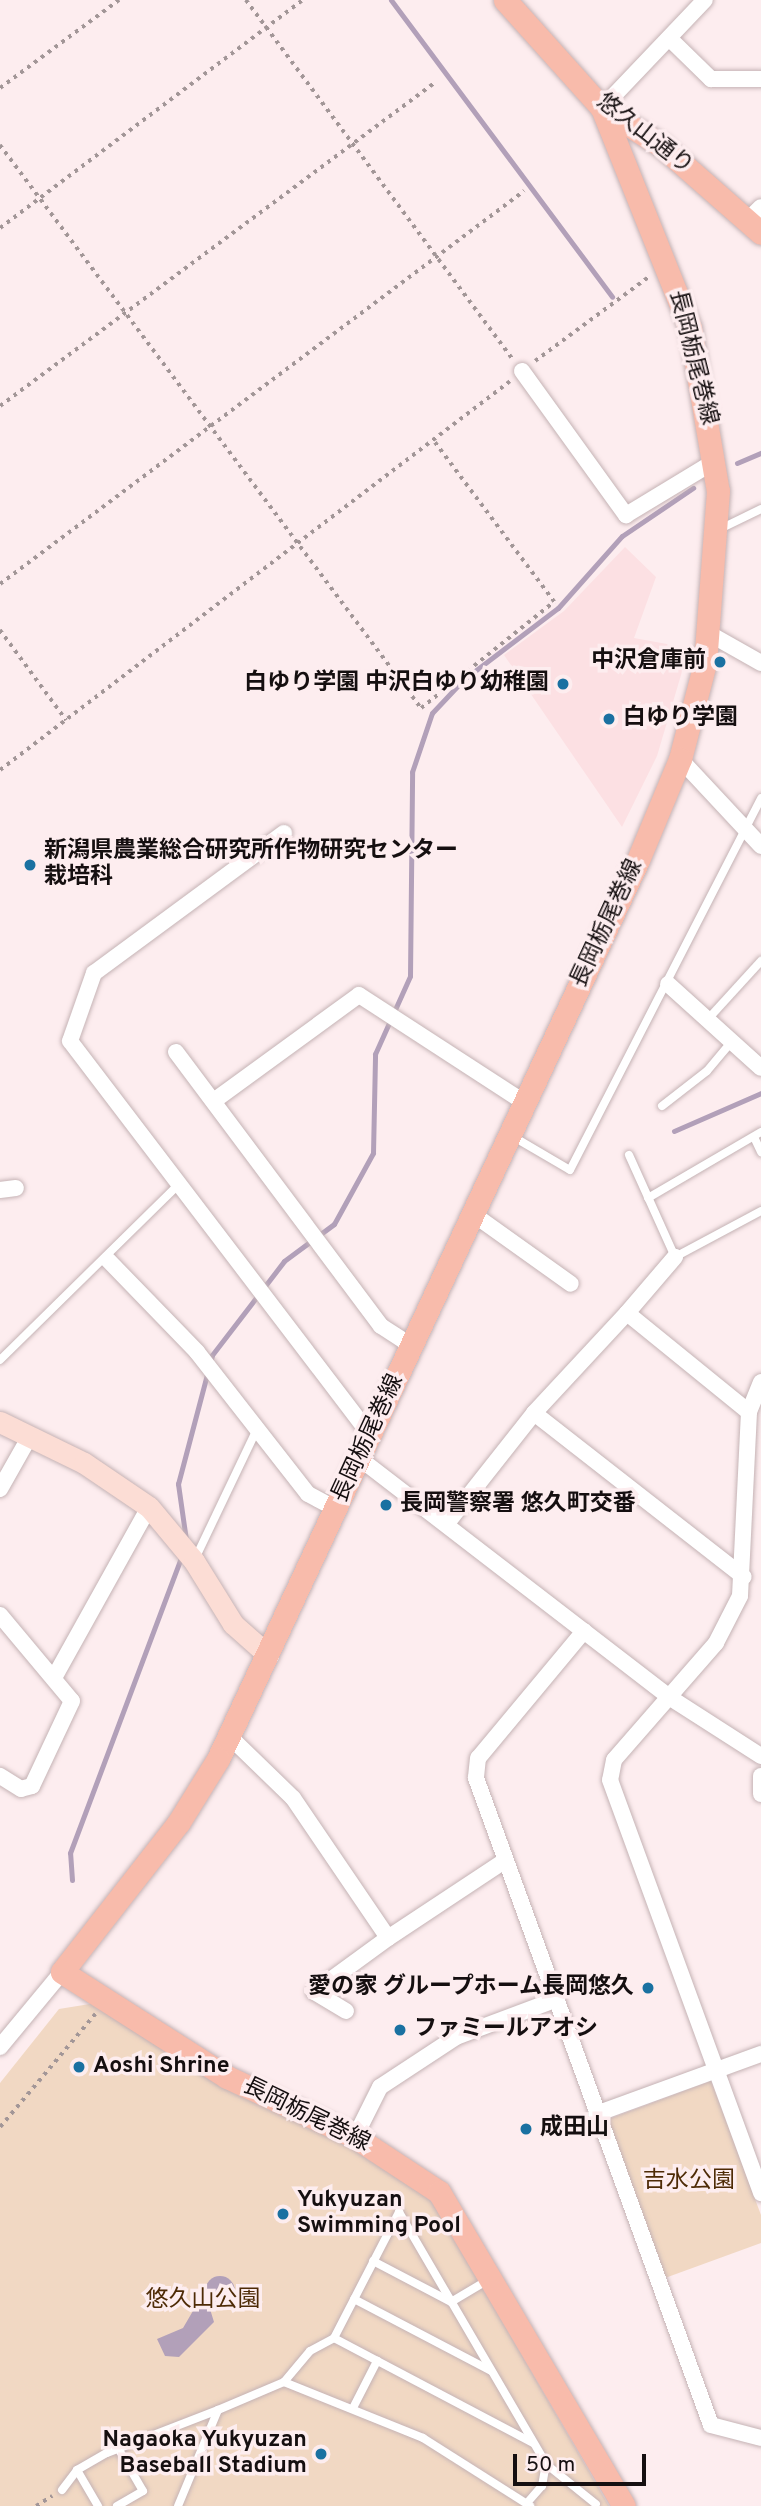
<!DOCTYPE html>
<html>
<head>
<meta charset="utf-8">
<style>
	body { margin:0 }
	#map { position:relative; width:761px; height:2506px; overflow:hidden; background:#fdedef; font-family:Overpass,"Noto Sans JP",sans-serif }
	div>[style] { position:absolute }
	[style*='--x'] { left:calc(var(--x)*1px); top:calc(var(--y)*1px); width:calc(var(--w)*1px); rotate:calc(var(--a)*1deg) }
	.built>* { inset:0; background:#fce0e3 }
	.green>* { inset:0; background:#f1d8c3 }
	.water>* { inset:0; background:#b2a0b9 }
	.round { border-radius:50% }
	.stream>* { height:5px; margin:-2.5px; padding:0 2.5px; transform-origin:2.5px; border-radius:2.5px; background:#b2a0b9 }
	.path>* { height:3.5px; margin-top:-1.75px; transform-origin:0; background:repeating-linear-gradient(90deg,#a29697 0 3.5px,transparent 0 8.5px) }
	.roads { filter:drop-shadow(0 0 2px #c5b3b5) drop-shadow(0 0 2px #c5b3b5) }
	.lane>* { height:8px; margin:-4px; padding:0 4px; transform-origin:4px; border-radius:4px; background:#fff }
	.street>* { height:16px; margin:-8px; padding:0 8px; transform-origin:8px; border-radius:8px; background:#fff }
	.secondary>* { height:21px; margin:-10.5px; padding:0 10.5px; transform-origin:10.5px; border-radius:10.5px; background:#fcddd5 }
	.primary>* { height:23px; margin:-11.5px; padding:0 11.5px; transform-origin:11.5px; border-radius:11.5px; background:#f8bbab }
	.dots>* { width:19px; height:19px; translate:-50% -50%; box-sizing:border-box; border:4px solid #fdedef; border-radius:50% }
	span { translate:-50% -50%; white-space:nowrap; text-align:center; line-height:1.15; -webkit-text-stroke:7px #fdedef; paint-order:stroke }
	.street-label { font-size:23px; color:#150f10 }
	.poi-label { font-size:23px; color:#150f10; font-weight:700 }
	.right { translate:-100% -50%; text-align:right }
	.left { translate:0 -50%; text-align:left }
	.park-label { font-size:23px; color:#4e2b06 }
	.scale { position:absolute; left:513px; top:2454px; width:133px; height:32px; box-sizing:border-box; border:4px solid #150f10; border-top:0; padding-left:9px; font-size:21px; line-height:24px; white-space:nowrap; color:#150f10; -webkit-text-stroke:5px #fdedef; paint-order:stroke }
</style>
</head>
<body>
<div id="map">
	<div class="built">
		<div style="clip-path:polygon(625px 547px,656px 577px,634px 638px,689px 648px,657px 756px,622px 827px,504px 655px,564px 611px)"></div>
	</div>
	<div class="green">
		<div style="clip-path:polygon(96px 2003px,411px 2180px,435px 2205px,609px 2506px,0 2506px,0 2083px,59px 2009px)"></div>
		<div style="clip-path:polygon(711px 2081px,761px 2215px,761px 2243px,665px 2278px,606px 2120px)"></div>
	</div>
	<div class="water">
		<div class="round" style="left:205px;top:2276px;width:30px;height:30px"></div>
		<div style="clip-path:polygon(197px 2304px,210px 2309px,214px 2322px,179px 2357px,165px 2356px,157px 2339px,183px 2328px)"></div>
	</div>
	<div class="stream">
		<div style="--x:391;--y:0;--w:370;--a:53.3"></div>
		<div style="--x:737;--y:463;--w:26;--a:-23"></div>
		<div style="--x:674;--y:1131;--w:95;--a:-23.6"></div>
		<div style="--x:186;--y:1540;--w:57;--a:-98.1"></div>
		<div style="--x:178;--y:1484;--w:133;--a:-75.2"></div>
		<div style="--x:212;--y:1355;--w:118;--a:-52.5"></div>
		<div style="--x:284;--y:1261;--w:62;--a:-36.5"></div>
		<div style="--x:334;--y:1224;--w:81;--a:-61.2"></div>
		<div style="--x:373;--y:1153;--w:99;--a:-88.8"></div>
		<div style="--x:375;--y:1054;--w:85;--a:-65.8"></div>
		<div style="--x:410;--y:976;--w:204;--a:-89.4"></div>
		<div style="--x:412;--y:772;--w:62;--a:-71.3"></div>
		<div style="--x:432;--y:713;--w:45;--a:-46.8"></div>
		<div style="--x:463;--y:680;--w:119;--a:-37.2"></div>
		<div style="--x:558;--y:608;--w:96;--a:-48.4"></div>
		<div style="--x:622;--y:536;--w:86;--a:-34.1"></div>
		<div style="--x:72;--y:1880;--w:27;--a:-94"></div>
		<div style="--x:70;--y:1853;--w:316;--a:-69.4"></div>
	</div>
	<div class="path">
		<div style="--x:246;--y:0;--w:446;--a:53.4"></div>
		<div style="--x:0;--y:88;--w:148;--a:-36.5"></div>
		<div style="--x:0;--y:145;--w:703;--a:53.21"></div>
		<div style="--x:421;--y:708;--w:170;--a:-38.6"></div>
		<div style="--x:554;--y:602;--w:199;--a:-126.8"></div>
		<div style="--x:0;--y:228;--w:379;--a:-37"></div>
		<div style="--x:535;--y:361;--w:143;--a:-36.5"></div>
		<div style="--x:0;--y:406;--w:540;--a:-36.64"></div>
		<div style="--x:0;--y:584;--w:655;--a:-36.87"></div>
		<div style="--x:0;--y:630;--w:112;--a:53.7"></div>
		<div style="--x:0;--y:770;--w:641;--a:-37.33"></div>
		<div style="--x:0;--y:2127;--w:148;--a:-49.9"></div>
		<div style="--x:36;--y:2506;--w:19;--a:-32"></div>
	</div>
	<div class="roads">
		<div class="lane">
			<div style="--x:720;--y:529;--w:46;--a:-26"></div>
			<div style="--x:708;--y:1019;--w:79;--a:-47.6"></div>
			<div style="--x:662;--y:1106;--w:57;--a:-37.9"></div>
			<div style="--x:707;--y:1071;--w:39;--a:-50"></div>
			<div style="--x:512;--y:1136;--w:67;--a:30.4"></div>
			<div style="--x:570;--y:1170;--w:418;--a:-62.8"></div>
			<div style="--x:754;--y:1137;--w:17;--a:65"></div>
			<div style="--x:629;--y:1155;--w:112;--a:65.7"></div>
			<div style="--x:675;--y:1257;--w:98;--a:-28.1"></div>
			<div style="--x:648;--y:1198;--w:131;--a:-30.3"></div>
			<div style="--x:0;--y:1360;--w:252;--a:-44.5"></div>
			<div style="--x:195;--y:1559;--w:144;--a:-64.5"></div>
			<div style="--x:373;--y:2261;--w:88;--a:27.7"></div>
			<div style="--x:451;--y:2302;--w:43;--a:-30.7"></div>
			<div style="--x:354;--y:2299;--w:155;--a:27.7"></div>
			<div style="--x:284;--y:2382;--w:40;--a:-50"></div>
			<div style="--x:310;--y:2351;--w:27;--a:-28"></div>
			<div style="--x:354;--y:2406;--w:51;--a:-62.9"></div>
			<div style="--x:533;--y:2443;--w:225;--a:-152.2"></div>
			<div style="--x:334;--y:2338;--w:142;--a:-62.7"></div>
			<div style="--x:399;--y:2212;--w:292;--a:59.7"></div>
			<div style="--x:546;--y:2464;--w:64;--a:38.7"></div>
			<div style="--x:77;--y:2470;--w:42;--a:59.7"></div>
			<div style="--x:62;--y:2490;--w:25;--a:-53"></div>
			<div style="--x:77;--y:2470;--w:34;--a:-30"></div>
			<div style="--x:107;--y:2453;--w:119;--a:-21.2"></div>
			<div style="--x:527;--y:2503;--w:23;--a:-49"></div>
			<div style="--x:542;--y:2486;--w:22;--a:-80"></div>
			<div style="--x:117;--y:2506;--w:30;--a:-30"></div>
			<div style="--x:143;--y:2491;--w:50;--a:-120.2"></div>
			<div style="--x:178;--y:2506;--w:104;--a:-67.4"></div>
			<div style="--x:218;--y:2410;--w:72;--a:-23"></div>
			<div style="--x:284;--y:2382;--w:150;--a:21.9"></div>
			<div style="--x:423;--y:2438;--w:127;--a:32.4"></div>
		</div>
		<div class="street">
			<div style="--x:669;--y:38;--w:59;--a:44.3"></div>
			<div style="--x:711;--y:79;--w:50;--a:0"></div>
			<div style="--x:602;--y:108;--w:149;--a:-46.4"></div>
			<div style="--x:748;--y:220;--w:18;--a:-45"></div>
			<div style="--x:522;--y:371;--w:178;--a:54.2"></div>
			<div style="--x:626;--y:515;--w:104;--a:-31.2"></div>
			<div style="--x:708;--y:633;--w:61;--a:29.5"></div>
			<div style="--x:680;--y:759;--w:119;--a:47"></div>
			<div style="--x:284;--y:833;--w:236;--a:143.6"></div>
			<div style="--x:94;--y:973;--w:72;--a:109.4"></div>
			<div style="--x:70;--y:1041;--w:497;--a:52.7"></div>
			<div style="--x:668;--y:984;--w:125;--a:42.1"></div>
			<div style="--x:176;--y:1052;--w:342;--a:53.2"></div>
			<div style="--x:381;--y:1326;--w:38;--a:33"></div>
			<div style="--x:215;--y:1100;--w:178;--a:-36.1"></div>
			<div style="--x:359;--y:995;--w:198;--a:33"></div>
			<div style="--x:0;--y:1190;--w:16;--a:-7"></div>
			<div style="--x:473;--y:1214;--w:120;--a:35.5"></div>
			<div style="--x:108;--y:1260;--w:128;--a:45.9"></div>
			<div style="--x:197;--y:1352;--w:180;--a:52"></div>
			<div style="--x:308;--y:1494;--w:32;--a:28"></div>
			<div style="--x:627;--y:1313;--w:74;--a:-49.4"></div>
			<div style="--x:761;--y:1382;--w:32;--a:112"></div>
			<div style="--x:749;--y:1412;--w:184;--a:92.8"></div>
			<div style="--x:740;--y:1596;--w:53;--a:117.1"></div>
			<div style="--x:716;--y:1643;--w:155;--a:131.1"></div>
			<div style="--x:614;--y:1760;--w:20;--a:101"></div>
			<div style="--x:610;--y:1780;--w:440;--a:69.9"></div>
			<div style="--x:534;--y:1413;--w:266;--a:38"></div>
			<div style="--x:359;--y:1458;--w:391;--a:37.6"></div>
			<div style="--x:669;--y:1697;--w:109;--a:32.7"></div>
			<div style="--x:0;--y:1489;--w:61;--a:-60.5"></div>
			<div style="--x:448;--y:1522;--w:139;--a:-51.7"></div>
			<div style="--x:534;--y:1413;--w:137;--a:-47.1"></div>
			<div style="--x:627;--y:1313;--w:157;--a:39.1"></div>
			<div style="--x:0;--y:1615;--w:112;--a:50.1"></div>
			<div style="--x:72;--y:1701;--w:94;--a:115.2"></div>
			<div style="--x:32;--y:1786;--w:11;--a:165"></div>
			<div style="--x:21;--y:1789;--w:25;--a:-148"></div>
			<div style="--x:584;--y:1631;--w:165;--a:129.8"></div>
			<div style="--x:478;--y:1758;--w:20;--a:96"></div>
			<div style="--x:476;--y:1778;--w:688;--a:70.04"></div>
			<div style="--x:711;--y:2425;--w:52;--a:14.6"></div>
			<div style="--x:55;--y:1676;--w:193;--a:-60.9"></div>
			<div style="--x:229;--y:1736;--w:89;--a:44.1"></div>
			<div style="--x:293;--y:1798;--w:169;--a:55.8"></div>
			<div style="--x:388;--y:1938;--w:141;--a:-33.5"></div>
			<div style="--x:761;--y:1776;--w:18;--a:90"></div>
			<div style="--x:346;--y:2011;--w:37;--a:-149"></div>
			<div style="--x:314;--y:1992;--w:92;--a:-36.1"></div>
			<div style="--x:0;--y:2047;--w:97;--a:-50.4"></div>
			<div style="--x:596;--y:2114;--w:176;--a:-20"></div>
			<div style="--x:355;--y:2137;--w:56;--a:-63.4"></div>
			<div style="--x:380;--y:2087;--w:91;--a:-33.3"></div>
			<div style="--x:456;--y:2037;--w:108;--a:-20.6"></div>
		</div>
		<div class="secondary">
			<div style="--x:0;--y:1422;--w:93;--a:26"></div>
			<div style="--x:84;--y:1463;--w:78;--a:34.1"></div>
			<div style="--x:149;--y:1507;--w:70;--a:50.2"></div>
			<div style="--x:194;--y:1561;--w:74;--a:58.2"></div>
			<div style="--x:233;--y:1624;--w:47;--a:41.5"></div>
		</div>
		<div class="primary">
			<div style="--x:505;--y:0;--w:145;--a:48.1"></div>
			<div style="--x:602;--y:108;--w:71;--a:32.3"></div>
			<div style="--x:662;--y:146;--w:132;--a:41.3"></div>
			<div style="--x:602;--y:108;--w:237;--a:68.2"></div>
			<div style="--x:690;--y:328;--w:165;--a:80.3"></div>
			<div style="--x:718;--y:491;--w:172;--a:94.3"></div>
			<div style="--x:705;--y:663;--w:99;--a:104.6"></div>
			<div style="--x:680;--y:759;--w:109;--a:112.6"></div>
			<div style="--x:638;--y:860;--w:992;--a:115.04"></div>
			<div style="--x:218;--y:1759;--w:74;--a:121.8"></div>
			<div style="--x:179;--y:1822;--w:190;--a:128"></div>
			<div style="--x:62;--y:1972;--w:196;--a:32.5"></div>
			<div style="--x:227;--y:2077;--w:141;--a:25.1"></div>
			<div style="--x:355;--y:2137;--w:100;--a:33.2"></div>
			<div style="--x:439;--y:2192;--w:364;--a:59.5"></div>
		</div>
	</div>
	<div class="dots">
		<div style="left:720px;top:662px;background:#1a71a1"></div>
		<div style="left:563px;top:684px;background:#1a71a1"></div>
		<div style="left:609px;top:719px;background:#1a71a1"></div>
		<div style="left:30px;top:865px;background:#1a71a1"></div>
		<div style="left:386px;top:1505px;background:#1a71a1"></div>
		<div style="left:648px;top:1988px;background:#1a71a1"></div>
		<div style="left:400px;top:2030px;background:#1a71a1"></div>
		<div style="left:79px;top:2067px;background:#1a71a1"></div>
		<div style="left:526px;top:2129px;background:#1a71a1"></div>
		<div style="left:283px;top:2214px;background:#1a71a1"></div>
		<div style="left:321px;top:2454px;background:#1a71a1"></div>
	</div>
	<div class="street-label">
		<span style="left:644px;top:135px;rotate:38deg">悠久山通り</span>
		<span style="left:692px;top:358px;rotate:76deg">長岡栃尾巻線</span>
		<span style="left:608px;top:924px;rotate:-65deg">長岡栃尾巻線</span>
		<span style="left:369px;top:1439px;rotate:-65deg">長岡栃尾巻線</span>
		<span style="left:306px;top:2116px;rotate:26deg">長岡栃尾巻線</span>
	</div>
	<div class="poi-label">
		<span class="right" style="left:706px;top:662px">中沢倉庫前</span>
		<span class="right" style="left:549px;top:684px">白ゆり学園 中沢白ゆり幼稚園</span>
		<span class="left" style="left:623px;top:719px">白ゆり学園</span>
		<span class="left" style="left:44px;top:865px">新潟県農業総合研究所作物研究センター<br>栽培科</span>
		<span class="left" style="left:400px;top:1505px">長岡警察署 悠久町交番</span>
		<span class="right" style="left:634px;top:1988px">愛の家 グループホーム長岡悠久</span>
		<span class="left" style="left:414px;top:2030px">ファミールアオシ</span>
		<span class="left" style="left:93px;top:2067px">Aoshi Shrine</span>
		<span class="left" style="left:540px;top:2129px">成田山</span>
		<span class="left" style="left:297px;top:2214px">Yukyuzan<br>Swimming Pool</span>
		<span class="right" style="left:307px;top:2454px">Nagaoka Yukyuzan<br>Baseball Stadium</span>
	</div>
	<div class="park-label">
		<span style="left:689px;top:2182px">吉水公園</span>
		<span style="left:203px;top:2301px">悠久山公園</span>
	</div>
	<div class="scale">50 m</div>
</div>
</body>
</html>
